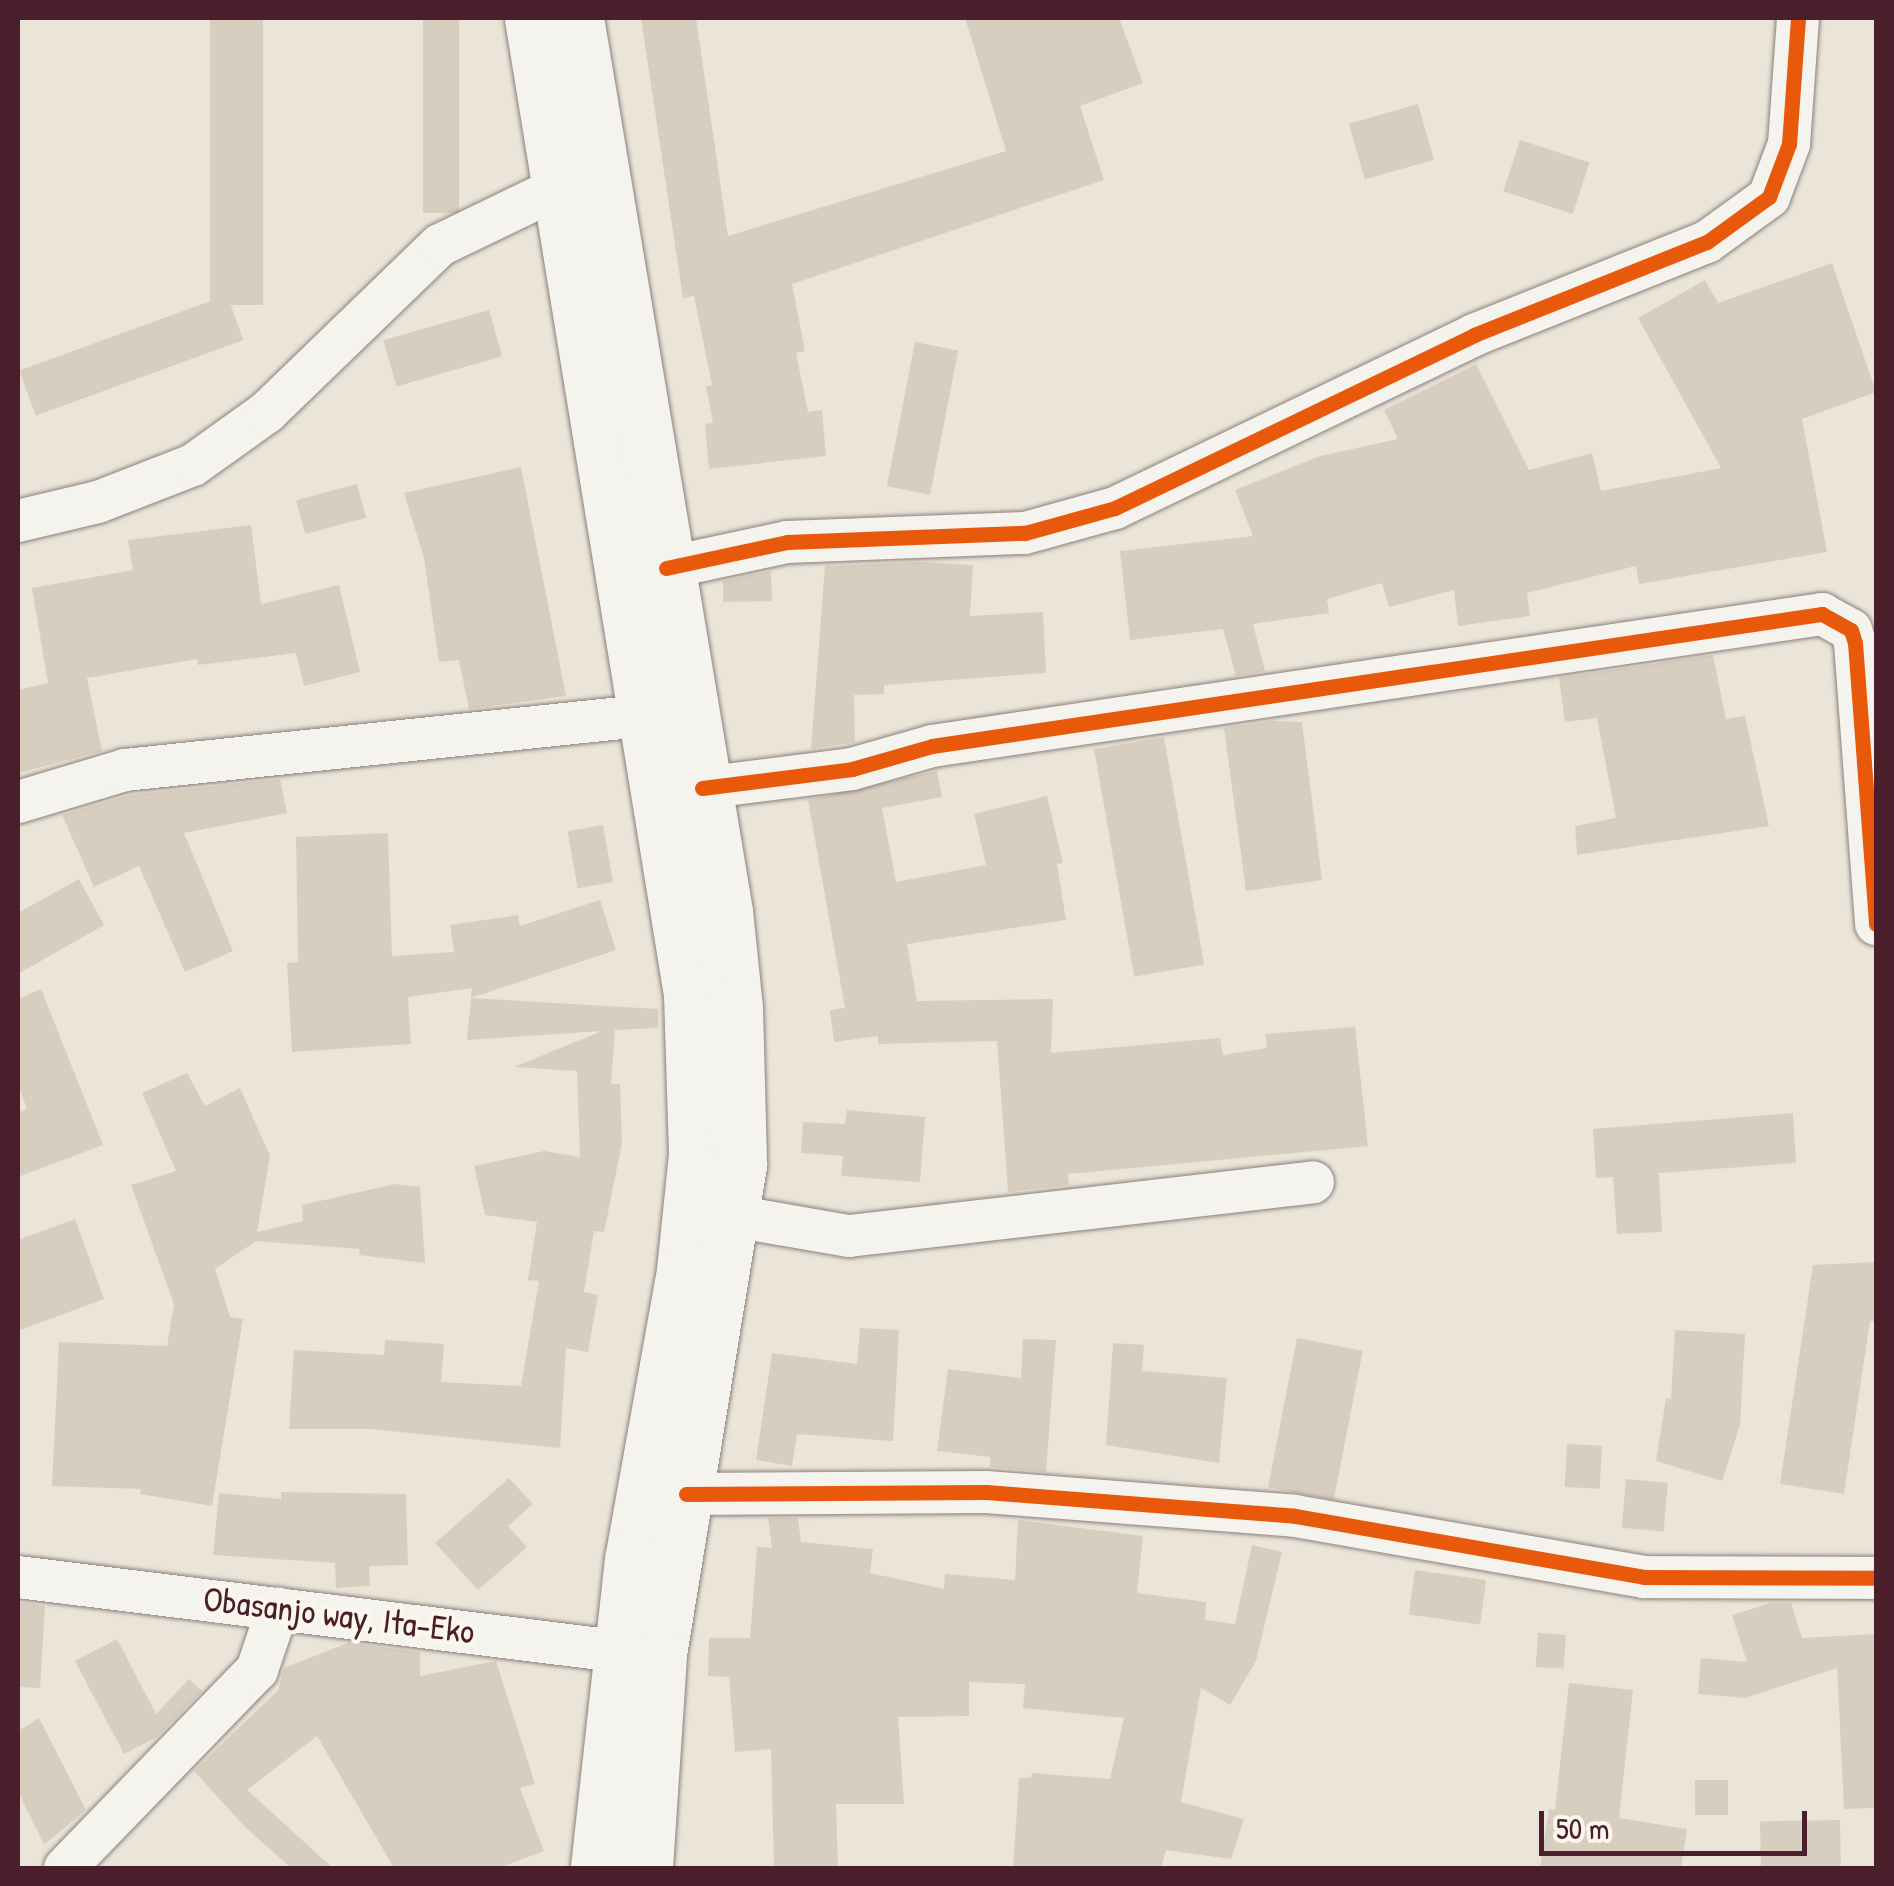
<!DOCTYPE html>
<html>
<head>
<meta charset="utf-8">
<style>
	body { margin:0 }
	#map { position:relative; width:1894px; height:1886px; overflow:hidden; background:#ebe5d9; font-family:"Patrick Hand",sans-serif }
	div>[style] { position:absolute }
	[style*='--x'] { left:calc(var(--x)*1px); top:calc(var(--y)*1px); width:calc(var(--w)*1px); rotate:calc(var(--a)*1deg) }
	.building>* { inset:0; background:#d7cec0; transform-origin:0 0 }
	.roads { filter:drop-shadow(0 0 2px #8b807d) drop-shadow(0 0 2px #8b807d) }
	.street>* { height:42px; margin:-21px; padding:0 21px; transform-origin:21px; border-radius:21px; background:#f4f3ed }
	.secondary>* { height:55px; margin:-27.5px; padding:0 27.5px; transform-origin:27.5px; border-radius:27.5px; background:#f4f3ed }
	.cycleway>* { height:15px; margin:-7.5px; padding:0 7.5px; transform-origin:7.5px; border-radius:7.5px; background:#e8590c }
	span { translate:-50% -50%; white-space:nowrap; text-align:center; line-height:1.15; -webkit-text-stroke:8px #fbf7ec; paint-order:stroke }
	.street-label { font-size:35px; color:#4a1f2b }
	.frame { position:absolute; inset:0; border:20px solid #4a1f2b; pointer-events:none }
	.scale { position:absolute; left:1539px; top:1811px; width:268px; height:45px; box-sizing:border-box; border:5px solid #4a1f2b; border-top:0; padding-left:12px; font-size:30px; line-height:35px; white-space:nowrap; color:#4a1f2b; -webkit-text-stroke:8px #fbf7ec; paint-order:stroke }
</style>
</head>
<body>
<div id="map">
	<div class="building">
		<div style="left:210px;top:18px;width:53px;height:287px"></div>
		<div style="left:423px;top:18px;width:36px;height:195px"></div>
		<div style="clip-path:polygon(641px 18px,696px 18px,728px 236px,1006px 151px,965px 18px,1119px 18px,1143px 83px,1080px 106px,1104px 180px,792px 284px,805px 351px,796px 353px,808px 412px,822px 410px,826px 456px,709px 469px,705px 424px,713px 423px,706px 386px,712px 385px,694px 296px,683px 298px)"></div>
		<div style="left:1418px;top:104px;width:58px;height:72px;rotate:74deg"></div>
		<div style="left:1520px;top:140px;width:73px;height:54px;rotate:18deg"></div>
		<div style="clip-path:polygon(1832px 263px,1876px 392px,1802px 419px,1827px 552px,1639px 584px,1636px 566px,1527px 593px,1530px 616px,1458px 626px,1454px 590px,1389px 607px,1382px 583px,1327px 599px,1329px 613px,1253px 624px,1265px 671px,1236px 676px,1223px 629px,1130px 640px,1120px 551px,1253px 536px,1235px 490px,1320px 456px,1398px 439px,1384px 410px,1476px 364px,1529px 470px,1592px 453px,1601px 491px,1721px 468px,1638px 318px,1705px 280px,1718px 303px)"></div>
		<div style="left:227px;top:295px;width:48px;height:221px;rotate:70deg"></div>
		<div style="left:489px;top:310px;width:48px;height:110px;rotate:74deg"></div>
		<div style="left:915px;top:342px;width:44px;height:147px;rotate:11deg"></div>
		<div style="clip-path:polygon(521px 467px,566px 696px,469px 709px,459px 660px,439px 662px,424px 558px,404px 493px)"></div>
		<div style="left:357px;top:484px;width:35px;height:63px;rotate:75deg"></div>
		<div style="clip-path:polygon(251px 525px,261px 604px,339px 585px,360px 672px,304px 686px,296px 653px,198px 665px,197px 659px,87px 678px,102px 751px,18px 773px,18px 690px,48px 683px,32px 588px,133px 570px,128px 540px)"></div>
		<div style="clip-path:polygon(921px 562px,973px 565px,970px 616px,1043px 612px,1046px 673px,884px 685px,884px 694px,854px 695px,855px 742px,811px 749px,825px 566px)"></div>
		<div style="clip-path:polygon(771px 571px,772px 601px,723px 602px,723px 581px)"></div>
		<div style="clip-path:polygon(1713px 655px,1726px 719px,1745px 716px,1769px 826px,1577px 855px,1575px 826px,1616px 818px,1597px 718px,1565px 722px,1559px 678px)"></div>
		<div style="clip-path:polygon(1272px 721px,1302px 722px,1322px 880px,1246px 891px,1224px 728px)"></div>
		<div style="left:1164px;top:737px;width:231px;height:71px;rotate:80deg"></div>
		<div style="clip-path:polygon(937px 771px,942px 797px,882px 808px,896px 882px,986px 865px,974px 814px,1047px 796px,1063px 863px,1057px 864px,1066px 920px,907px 944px,917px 1001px,1053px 999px,1051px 1053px,1220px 1038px,1223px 1055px,1267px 1048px,1265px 1034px,1355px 1027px,1368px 1146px,1068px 1174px,1069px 1185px,1008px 1192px,997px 1041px,878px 1044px,878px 1036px,834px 1042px,830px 1010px,845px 1008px,808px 800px)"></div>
		<div style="clip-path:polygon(280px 779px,287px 813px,184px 833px,233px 951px,185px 972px,139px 866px,94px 887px,62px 815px,130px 795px)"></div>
		<div style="left:603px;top:825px;width:58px;height:36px;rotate:80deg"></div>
		<div style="clip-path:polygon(388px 833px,392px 956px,454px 952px,450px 925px,518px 915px,520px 926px,600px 900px,616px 950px,471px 998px,472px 988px,408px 997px,411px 1044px,292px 1052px,287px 963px,298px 962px,296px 837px)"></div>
		<div style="clip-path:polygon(79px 879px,104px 925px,18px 974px,18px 913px)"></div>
		<div style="clip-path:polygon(41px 989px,103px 1145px,18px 1177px,18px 1113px,27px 1109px,18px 1085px,18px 999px)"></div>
		<div style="clip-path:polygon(471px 998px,658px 1009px,658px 1028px,615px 1030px,611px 1084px,620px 1084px,622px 1143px,604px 1232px,594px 1231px,584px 1292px,598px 1295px,588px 1352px,566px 1348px,560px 1448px,370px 1429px,289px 1429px,294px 1350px,384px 1355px,385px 1340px,444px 1344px,441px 1382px,521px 1386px,539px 1281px,528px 1280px,537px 1222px,485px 1215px,474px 1166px,544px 1151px,580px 1157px,577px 1071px,514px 1067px,602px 1031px,467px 1040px)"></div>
		<div style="clip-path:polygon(187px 1073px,205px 1106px,240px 1088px,270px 1156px,257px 1232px,303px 1221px,302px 1205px,395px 1184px,420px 1187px,425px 1263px,359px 1255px,360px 1249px,256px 1241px,215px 1269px,230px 1317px,243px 1319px,212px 1506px,140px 1494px,141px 1489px,52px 1486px,59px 1342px,167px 1346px,174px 1304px,131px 1185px,176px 1171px,142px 1093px)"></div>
		<div style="clip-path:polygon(847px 1110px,925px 1117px,920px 1182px,841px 1176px,843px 1156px,801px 1153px,803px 1122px,845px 1124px)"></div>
		<div style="clip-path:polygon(1793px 1113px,1796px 1163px,1659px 1173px,1662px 1232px,1617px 1234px,1613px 1177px,1596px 1178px,1593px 1129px)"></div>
		<div style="clip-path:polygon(75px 1219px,104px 1299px,18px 1331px,18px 1240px)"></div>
		<div style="clip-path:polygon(1876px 1262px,1876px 1321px,1870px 1321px,1844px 1494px,1780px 1484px,1813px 1265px)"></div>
		<div style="clip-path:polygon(860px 1328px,899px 1330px,893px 1441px,797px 1434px,792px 1466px,756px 1460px,772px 1353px,857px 1364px)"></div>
		<div style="clip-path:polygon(1675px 1330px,1745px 1334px,1740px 1425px,1722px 1481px,1656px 1461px,1666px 1398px,1671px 1399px)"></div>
		<div style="left:1297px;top:1338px;width:67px;height:152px;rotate:11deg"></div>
		<div style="clip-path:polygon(1023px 1339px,1056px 1340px,1046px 1472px,990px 1467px,990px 1457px,937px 1451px,948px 1369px,1021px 1378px)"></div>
		<div style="clip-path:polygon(1113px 1343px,1144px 1345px,1142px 1371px,1227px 1378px,1219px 1463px,1106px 1445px)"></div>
		<div style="left:1567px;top:1444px;width:35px;height:43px;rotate:3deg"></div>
		<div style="clip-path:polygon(509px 1478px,533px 1504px,508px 1526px,527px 1547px,478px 1590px,435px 1543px)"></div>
		<div style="left:1626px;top:1479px;width:42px;height:49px;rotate:5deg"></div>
		<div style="clip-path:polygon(281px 1492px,406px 1494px,408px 1565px,369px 1566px,370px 1586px,336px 1588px,335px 1563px,213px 1555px,219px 1493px,281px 1499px)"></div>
		<div style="clip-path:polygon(768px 1518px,798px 1518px,801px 1542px,873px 1549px,870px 1573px,944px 1589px,945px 1574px,1015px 1580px,1018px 1520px,1143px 1536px,1137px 1593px,1206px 1602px,1205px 1620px,1235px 1624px,1252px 1545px,1282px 1552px,1256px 1661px,1230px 1705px,1201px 1688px,1181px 1802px,1244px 1819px,1231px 1859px,1166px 1850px,1161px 1868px,1013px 1868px,1019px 1778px,1031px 1778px,1032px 1773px,1110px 1779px,1124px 1718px,1023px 1708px,1025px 1684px,969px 1682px,969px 1716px,898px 1717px,904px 1804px,836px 1804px,838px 1868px,774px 1868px,771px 1749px,735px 1752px,729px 1677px,708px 1676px,709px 1638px,750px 1638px,757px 1547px,772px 1548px)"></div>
		<div style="left:1415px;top:1570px;width:72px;height:45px;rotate:8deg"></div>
		<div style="clip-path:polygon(18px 1602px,45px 1606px,40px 1688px,18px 1687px)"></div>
		<div style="clip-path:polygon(1771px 1603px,1791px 1603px,1802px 1638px,1876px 1634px,1876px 1808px,1844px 1809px,1837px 1668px,1745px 1698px,1698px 1694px,1701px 1658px,1747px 1662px,1732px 1615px)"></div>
		<div style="left:1538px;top:1633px;width:28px;height:34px;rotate:4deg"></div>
		<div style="clip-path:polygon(117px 1639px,156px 1714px,189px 1679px,202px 1691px,157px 1737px,124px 1754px,75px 1661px)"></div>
		<div style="clip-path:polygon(348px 1643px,420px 1652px,420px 1676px,496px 1661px,535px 1784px,520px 1788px,544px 1851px,499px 1868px,394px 1868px,317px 1736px,247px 1790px,333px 1868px,291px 1868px,245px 1827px,194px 1771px,278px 1690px,284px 1668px)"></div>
		<div style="clip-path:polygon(1569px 1683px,1633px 1690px,1619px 1818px,1687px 1829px,1681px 1868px,1540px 1868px,1549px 1809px,1555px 1810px)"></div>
		<div style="clip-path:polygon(39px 1718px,86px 1810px,44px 1845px,18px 1791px,18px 1731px)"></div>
		<div style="left:1695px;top:1780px;width:33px;height:35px"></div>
		<div style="left:1840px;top:1820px;width:48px;height:80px;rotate:89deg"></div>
	</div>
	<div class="roads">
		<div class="street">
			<div style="--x:18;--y:521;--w:82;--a:-13.4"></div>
			<div style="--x:98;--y:502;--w:102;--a:-21.3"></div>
			<div style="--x:193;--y:465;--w:91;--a:-35.6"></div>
			<div style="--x:267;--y:412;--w:240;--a:-44"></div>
			<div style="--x:440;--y:245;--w:133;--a:-25.8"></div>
			<div style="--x:666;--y:568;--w:124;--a:-12.1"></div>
			<div style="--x:787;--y:542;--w:238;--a:-2.2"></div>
			<div style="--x:1025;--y:533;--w:93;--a:-15.5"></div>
			<div style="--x:1115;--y:508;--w:399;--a:-25.7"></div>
			<div style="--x:1474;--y:335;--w:251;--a:-21.8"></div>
			<div style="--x:1707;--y:242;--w:77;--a:-36"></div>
			<div style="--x:1769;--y:197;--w:57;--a:-69.3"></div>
			<div style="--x:1789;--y:144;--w:126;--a:-85.9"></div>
			<div style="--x:702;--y:788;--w:151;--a:-7.2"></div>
			<div style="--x:852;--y:769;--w:83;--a:-16"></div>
			<div style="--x:932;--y:746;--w:900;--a:-8.44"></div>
			<div style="--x:1822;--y:614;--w:33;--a:29"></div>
			<div style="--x:1851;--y:630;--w:14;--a:73"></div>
			<div style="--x:1855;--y:643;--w:282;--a:85.7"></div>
			<div style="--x:18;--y:802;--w:112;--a:-16.7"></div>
			<div style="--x:125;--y:770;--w:528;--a:-5.98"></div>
			<div style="--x:733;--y:1216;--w:118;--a:9.8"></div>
			<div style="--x:849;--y:1236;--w:467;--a:-6.6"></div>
			<div style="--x:686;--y:1494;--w:300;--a:-0.4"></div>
			<div style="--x:986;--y:1492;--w:310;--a:4.4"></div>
			<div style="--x:1295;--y:1516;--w:354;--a:9.9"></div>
			<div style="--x:1644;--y:1577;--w:232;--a:0.2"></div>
			<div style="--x:18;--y:1577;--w:636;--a:7.05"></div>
			<div style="--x:65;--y:1868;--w:276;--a:-45.9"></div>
			<div style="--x:257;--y:1670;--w:65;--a:-71.3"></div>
		</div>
		<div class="secondary">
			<div style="--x:532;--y:18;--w:989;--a:80.75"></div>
			<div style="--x:691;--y:994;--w:160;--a:88.2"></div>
			<div style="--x:696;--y:1154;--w:118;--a:95.9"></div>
			<div style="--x:684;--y:1271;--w:293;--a:100.2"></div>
			<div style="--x:632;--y:1559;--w:311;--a:96.3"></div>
			<div style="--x:576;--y:18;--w:905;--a:80.53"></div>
			<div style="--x:725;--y:911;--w:97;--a:84.1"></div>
			<div style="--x:735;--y:1007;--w:158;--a:88.5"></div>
			<div style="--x:739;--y:1165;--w:497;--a:99.3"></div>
			<div style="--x:659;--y:1656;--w:212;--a:93.8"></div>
		</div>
	</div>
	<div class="cycleway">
		<div style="--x:666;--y:568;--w:124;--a:-12.1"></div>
		<div style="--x:787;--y:542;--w:238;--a:-2.2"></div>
		<div style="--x:1025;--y:533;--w:93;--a:-15.5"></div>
		<div style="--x:1115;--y:508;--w:399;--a:-25.7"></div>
		<div style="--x:1474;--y:335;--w:251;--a:-21.8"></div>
		<div style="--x:1707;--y:242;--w:77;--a:-36"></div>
		<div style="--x:1769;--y:197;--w:57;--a:-69.3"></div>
		<div style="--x:1789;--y:144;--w:126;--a:-85.9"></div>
		<div style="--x:702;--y:788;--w:151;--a:-7.2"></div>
		<div style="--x:852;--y:769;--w:83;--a:-16"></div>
		<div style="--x:932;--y:746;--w:900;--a:-8.44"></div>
		<div style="--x:1822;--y:614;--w:33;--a:29"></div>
		<div style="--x:1851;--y:630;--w:14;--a:73"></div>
		<div style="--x:1855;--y:643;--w:282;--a:85.7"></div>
		<div style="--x:686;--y:1494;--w:300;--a:-0.4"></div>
		<div style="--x:986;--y:1492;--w:310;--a:4.4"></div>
		<div style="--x:1295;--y:1516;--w:354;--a:9.9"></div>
		<div style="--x:1644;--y:1577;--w:232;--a:0.2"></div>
	</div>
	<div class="street-label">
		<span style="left:339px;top:1615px;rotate:7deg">Obasanjo way, Ita-Eko</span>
	</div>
	<div class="frame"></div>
	<div class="scale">50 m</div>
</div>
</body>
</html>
